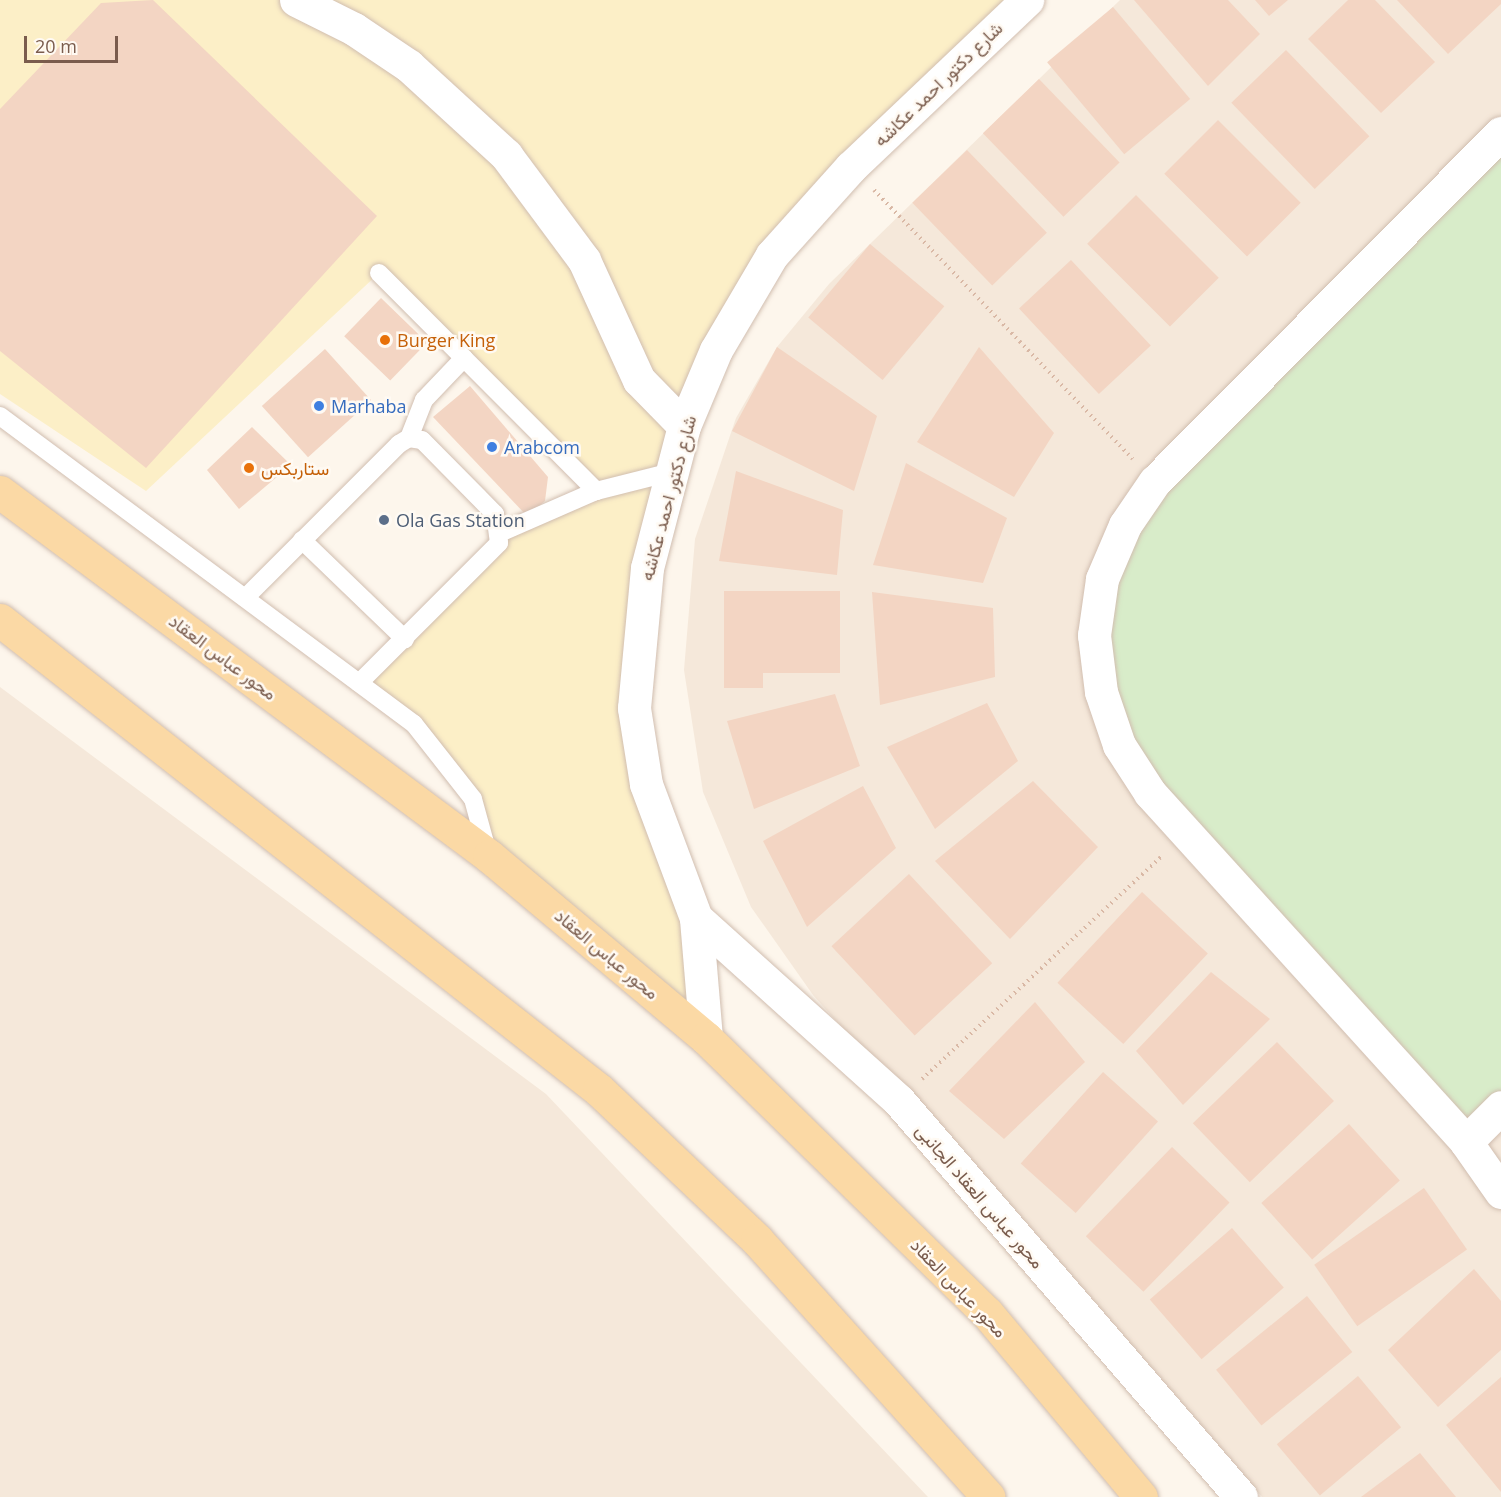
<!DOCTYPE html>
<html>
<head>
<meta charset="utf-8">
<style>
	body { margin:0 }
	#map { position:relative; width:1501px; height:1497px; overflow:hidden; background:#fdf6ec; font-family:"Open Sans",Vazirmatn,sans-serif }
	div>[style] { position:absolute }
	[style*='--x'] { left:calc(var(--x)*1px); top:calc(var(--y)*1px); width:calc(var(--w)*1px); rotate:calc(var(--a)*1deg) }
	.residential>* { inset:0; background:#f5e8da }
	.green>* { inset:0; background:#d8ecc9 }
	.sand>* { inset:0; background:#fcefc7 }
	.building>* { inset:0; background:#f3d5c3; transform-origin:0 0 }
	.path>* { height:4px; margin-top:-2px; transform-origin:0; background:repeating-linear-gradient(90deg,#d9b8a5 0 1.5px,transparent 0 6px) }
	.roads { filter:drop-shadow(0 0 2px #d1beb0) drop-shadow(0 0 2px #d1beb0) }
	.lane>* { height:18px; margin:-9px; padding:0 9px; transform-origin:9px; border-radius:9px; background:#fff }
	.street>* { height:33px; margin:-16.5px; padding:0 16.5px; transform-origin:16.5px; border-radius:16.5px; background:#fff }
	.secondary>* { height:33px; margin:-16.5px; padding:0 16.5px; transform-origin:16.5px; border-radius:16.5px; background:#fff }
	.primary>* { height:33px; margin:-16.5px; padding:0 16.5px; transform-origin:16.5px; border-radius:16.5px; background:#fbd9a5 }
	.dots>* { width:16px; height:16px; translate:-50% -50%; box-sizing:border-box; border:3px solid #fffaf3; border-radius:50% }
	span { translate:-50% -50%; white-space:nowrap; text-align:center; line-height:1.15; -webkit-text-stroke:5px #fffaf3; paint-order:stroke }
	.street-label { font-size:18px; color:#7a5c4d }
	.food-label { font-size:18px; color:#c56008 }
	.left { translate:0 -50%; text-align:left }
	.shop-label { font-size:18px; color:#366cbe }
	.service-label { font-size:18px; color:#4e5e75 }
	.scale { position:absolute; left:24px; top:36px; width:94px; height:27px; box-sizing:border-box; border:3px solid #7a5c4d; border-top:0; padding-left:8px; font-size:18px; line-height:21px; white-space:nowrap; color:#7a5c4d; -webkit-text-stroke:4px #fffaf3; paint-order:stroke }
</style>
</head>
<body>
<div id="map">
	<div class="residential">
		<div style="clip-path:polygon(1120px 0,1501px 0,1501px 1497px,1262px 1497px,813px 995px,751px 907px,703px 792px,684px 670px,695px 539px,736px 418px,777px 347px,829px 284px)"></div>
		<div style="clip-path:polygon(0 687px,546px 1094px,928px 1497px,0 1497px)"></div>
	</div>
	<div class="green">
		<div style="clip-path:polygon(1501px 146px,1501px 1107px,1466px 1142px,1187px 832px,1101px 692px,1125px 525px)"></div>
	</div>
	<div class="sand">
		<div style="clip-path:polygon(0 0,1028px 0,851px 167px,716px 350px,635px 666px,656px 816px,706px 1038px,489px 856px,457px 772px,359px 683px,499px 543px,596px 491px,379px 273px,146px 491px,0 394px)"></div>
	</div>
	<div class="building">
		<div style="clip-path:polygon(153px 0,377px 216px,146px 468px,0 351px,0 109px,101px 3px)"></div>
		<div style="clip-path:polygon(1134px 0,1228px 0,1260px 34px,1208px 86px)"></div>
		<div style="clip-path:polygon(1255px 0,1288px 0,1269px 16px)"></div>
		<div style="clip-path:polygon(1348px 0,1375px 0,1435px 62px,1381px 113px,1308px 39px)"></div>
		<div style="clip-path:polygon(1397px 0,1501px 0,1501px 4px,1448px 54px)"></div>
		<div style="left:1113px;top:7px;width:120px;height:86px;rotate:50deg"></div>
		<div style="left:1286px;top:50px;width:120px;height:76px;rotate:46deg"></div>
		<div style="left:1039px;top:79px;width:116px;height:78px;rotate:46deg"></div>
		<div style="left:1218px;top:120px;width:117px;height:76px;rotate:45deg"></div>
		<div style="left:967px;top:150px;width:115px;height:76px;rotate:46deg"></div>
		<div style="left:1136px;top:195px;width:117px;height:69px;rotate:45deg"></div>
		<div style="left:870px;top:244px;width:97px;height:96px;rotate:40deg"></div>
		<div style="left:1071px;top:260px;width:117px;height:71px;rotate:47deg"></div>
		<div style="left:381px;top:298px;width:64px;height:53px;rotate:44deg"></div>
		<div style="clip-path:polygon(777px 347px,877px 416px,854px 491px,732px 431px)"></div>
		<div style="clip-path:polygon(979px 347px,1054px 433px,1014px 497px,917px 442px)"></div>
		<div style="left:325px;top:349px;width:69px;height:85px;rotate:48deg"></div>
		<div style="clip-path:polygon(470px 386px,548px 477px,545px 501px,527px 516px,433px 417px)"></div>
		<div style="clip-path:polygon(252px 427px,291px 465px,239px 509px,207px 470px)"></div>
		<div style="clip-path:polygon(906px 463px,1007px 518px,983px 583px,873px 565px)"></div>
		<div style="clip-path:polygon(736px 471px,843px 510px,837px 575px,719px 561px)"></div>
		<div style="clip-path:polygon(724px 591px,840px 591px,840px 673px,763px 673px,763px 688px,724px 688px)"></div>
		<div style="clip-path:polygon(872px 592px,993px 608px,995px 677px,880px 705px)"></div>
		<div style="clip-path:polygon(835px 694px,860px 766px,754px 809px,727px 721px)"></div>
		<div style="clip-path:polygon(987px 703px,1018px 761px,935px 829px,887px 747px)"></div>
		<div style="clip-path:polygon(1033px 781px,1098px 847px,1010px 939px,935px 861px)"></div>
		<div style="clip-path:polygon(863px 786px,896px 848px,807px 927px,763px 841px)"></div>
		<div style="left:909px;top:874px;width:122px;height:106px;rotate:47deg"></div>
		<div style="left:1142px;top:892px;width:90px;height:124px;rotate:43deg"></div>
		<div style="clip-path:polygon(1211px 972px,1270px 1019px,1183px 1105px,1136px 1051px)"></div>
		<div style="clip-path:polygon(1035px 1002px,1085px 1062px,1004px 1139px,949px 1091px)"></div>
		<div style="left:1277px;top:1042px;width:82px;height:117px;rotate:46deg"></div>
		<div style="left:1103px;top:1072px;width:74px;height:123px;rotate:42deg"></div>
		<div style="left:1349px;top:1124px;width:76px;height:118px;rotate:48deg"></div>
		<div style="left:1172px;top:1147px;width:80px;height:124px;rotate:44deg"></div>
		<div style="left:1424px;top:1188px;width:75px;height:134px;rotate:55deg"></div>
		<div style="left:1232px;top:1228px;width:79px;height:109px;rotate:49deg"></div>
		<div style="clip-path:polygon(1474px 1269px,1501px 1301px,1501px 1350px,1438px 1407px,1388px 1350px)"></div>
		<div style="left:1307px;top:1296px;width:72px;height:117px;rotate:51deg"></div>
		<div style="left:1358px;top:1376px;width:67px;height:106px;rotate:50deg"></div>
		<div style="clip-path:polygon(1501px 1377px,1501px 1492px,1446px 1425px)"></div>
		<div style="clip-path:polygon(1420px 1453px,1456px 1497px,1361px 1497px)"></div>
	</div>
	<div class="path">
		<div style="--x:874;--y:190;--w:373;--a:46.1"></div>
		<div style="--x:922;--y:1079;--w:329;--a:-42.9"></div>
	</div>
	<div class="roads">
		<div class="lane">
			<div style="--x:379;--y:273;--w:308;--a:45.1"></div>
			<div style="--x:0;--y:416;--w:516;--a:36.65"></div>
			<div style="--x:414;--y:724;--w:95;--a:51.8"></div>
			<div style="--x:473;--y:799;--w:57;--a:74.7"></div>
			<div style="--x:409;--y:438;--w:41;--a:-68.5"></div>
			<div style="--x:424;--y:400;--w:58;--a:-46.4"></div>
			<div style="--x:502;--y:532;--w:103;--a:-23.6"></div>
			<div style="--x:596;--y:491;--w:77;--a:-14.2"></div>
			<div style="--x:302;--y:540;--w:143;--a:43.9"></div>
			<div style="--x:245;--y:598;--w:218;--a:-45"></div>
			<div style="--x:399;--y:444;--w:12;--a:-31"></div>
			<div style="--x:409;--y:438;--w:13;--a:9"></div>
			<div style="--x:422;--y:440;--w:104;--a:45.4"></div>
			<div style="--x:495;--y:514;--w:29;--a:82"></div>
			<div style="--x:499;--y:543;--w:198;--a:135"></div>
		</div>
		<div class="street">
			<div style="--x:1501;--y:133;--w:491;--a:134.8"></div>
			<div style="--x:1155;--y:481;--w:53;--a:124.3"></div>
			<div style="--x:1125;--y:525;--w:59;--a:113.1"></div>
			<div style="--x:1102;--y:579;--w:57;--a:98.1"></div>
			<div style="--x:1094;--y:635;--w:57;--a:83"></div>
			<div style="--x:1101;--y:692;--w:56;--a:71.2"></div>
			<div style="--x:1119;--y:745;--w:57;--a:57.1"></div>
			<div style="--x:1150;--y:793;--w:471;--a:47.8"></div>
			<div style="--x:1466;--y:1142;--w:61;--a:55"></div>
			<div style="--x:1466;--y:1142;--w:49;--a:-45"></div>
		</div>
		<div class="secondary">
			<div style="--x:296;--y:0;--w:65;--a:26.6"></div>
			<div style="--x:354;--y:29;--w:66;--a:33.9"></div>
			<div style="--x:409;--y:66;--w:132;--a:42.5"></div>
			<div style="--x:506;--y:155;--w:131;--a:53.4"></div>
			<div style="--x:584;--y:260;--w:132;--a:65.4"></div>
			<div style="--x:639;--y:380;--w:64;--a:45.6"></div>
			<div style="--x:696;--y:918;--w:273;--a:42"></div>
			<div style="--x:899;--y:1101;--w:523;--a:49.18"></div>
			<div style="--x:706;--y:1038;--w:120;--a:-94.8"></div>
			<div style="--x:696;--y:918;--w:143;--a:-110.5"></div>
			<div style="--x:646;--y:784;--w:77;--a:-99"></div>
			<div style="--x:634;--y:708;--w:141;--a:-84.7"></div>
			<div style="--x:647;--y:568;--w:147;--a:-75.4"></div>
			<div style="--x:684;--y:426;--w:82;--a:-67.2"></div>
			<div style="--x:716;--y:350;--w:110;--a:-59.5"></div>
			<div style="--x:772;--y:255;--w:118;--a:-48.1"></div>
			<div style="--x:851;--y:167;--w:243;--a:-43.5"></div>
		</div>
		<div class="primary">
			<div style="--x:0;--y:492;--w:610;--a:36.66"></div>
			<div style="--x:489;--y:856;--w:283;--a:40"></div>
			<div style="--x:706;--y:1038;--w:393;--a:44.4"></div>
			<div style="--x:987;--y:1313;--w:240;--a:50.1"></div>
			<div style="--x:0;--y:620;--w:761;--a:38.12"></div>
			<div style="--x:599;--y:1090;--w:218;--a:43.5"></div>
			<div style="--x:757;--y:1240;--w:346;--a:48"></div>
		</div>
	</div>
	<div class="dots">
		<div style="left:385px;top:340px;background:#e8710a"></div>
		<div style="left:319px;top:406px;background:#3f7fe0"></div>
		<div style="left:492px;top:447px;background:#3f7fe0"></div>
		<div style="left:249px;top:468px;background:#e8710a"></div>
		<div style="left:384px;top:520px;background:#5c6f8a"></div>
	</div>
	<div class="street-label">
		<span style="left:938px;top:84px;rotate:-44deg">شارع دكتور احمد عكاشه</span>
		<span style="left:668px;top:498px;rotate:-75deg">شارع دكتور احمد عكاشه</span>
		<span style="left:223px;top:657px;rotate:37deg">محور عباس العقاد</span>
		<span style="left:607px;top:954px;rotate:40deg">محور عباس العقاد</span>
		<span style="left:980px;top:1196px;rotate:49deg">محور عباس العقاد الجانبى</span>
		<span style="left:959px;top:1288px;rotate:46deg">محور عباس العقاد</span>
	</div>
	<div class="food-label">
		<span class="left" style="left:397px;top:340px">Burger King</span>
		<span class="left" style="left:261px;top:468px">ستاربكس</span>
	</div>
	<div class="shop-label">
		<span class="left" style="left:331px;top:406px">Marhaba</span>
		<span class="left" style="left:504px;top:447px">Arabcom</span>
	</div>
	<div class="service-label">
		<span class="left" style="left:396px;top:520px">Ola Gas Station</span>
	</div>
	<div class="scale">20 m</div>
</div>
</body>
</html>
